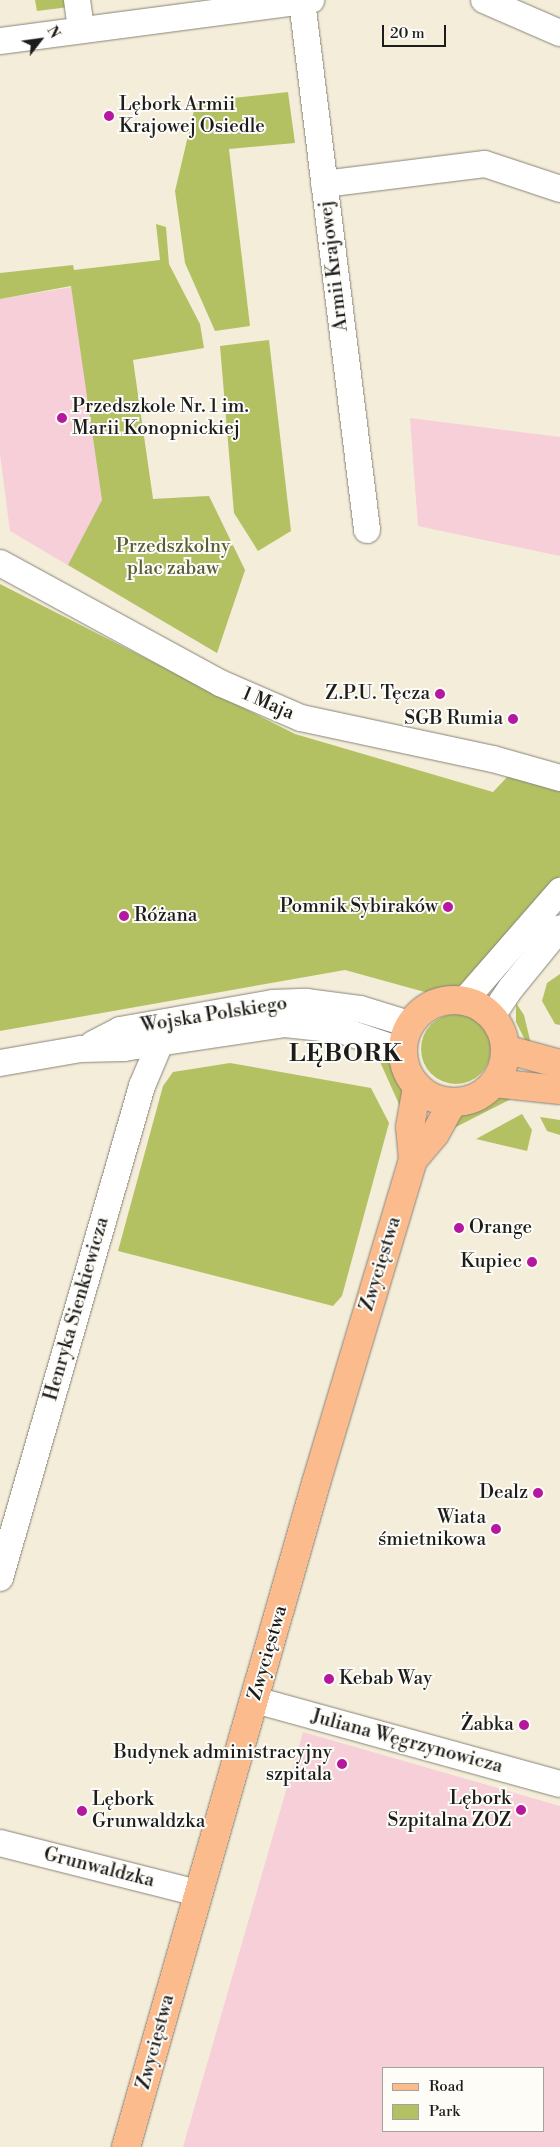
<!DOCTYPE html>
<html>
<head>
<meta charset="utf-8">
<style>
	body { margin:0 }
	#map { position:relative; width:560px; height:2147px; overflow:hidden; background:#f4edd9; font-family:"Libre Bodoni",serif }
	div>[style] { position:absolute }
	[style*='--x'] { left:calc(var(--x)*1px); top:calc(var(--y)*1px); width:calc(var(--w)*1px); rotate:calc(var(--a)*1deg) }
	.built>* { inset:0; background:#f6cfd8 }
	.green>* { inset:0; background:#b4c163 }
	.round { border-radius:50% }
	.roads { filter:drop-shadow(0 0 1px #88847a) drop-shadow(0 0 1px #88847a) }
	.minor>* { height:26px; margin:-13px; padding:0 13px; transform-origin:13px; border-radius:13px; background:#fff }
	.major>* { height:28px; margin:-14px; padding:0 14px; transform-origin:14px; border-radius:14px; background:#fbbb8d }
	.major>.ring { margin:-14px; padding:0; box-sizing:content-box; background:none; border:28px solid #fbbb8d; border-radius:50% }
	.dots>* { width:14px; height:14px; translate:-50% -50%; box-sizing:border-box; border:2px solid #fdfcf7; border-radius:50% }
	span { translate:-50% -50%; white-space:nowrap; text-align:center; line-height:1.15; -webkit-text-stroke:4px #fdfcf7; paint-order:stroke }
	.poi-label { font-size:19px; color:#1c1c1c }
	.left { translate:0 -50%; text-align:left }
	.right { translate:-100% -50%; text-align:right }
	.street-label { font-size:19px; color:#1c1c1c }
	.park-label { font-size:19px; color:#595e38 }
	.district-label { font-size:24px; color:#1c1c1c; font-weight:700; letter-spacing:1px }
	.legend { position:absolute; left:382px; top:2067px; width:162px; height:65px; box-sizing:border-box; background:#fdfcf7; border:1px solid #a3a29f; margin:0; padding:6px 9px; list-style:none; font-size:15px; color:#1c1c1c }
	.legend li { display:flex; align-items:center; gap:10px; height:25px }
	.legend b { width:25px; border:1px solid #a3a29f }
	.north { position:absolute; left:15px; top:15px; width:50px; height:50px; -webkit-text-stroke:4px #fdfcf7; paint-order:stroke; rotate:60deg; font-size:14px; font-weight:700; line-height:20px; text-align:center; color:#1c1c1c }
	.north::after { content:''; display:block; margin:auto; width:18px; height:22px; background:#1c1c1c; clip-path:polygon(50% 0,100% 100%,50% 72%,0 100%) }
	.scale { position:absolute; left:382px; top:25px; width:64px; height:22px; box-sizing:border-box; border:2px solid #1c1c1c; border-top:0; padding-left:6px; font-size:15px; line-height:18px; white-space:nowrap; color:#1c1c1c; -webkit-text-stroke:4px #fdfcf7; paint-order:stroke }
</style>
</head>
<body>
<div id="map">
	<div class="built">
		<div style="clip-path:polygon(121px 279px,153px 499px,209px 496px,245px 570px,217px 653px,10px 531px,0 454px,0 299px)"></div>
		<div style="clip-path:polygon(410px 418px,560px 437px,560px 556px,418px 526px)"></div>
		<div style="clip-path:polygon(evenodd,303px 1732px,560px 1806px,560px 2147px,183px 2147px,303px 1732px,384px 2068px,544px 2068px,544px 2131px,384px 2131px,384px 2068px)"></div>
	</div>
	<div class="green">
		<div style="clip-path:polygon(35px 0,71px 0,69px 7px,37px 11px)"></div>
		<div style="clip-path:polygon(288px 92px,295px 143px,229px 149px,250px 326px,215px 331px,185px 263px,175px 191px,196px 102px)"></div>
		<div style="clip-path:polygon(156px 224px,166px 227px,169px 264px,200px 324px,204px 348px,133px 360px,153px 499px,209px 496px,245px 570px,217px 653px,68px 565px,102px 500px,71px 286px,0 299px,0 273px,73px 265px,74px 270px,160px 260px)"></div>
		<div style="clip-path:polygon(269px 340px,291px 531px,258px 551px,234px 513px,220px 346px)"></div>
		<div style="clip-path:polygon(0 584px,295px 734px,493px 792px,509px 775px,560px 789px,560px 876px,493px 958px,464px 984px,432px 994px,345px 970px,0 1031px)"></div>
		<div style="clip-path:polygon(560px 974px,560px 1025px,555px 1024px,542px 1001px,547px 983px)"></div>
		<div style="clip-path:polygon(516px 1003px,524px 1015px,531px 1044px,526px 1042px,516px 1022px)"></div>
		<div class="round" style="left:421px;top:1014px;width:70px;height:70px"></div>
		<div style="clip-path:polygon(376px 1053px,382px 1054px,395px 1070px,406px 1096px,403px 1113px)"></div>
		<div style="clip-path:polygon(230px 1063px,371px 1088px,389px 1123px,342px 1296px,333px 1306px,118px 1251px,163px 1086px,173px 1072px)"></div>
		<div style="clip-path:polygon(500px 1094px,515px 1097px,452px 1129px,456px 1115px)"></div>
		<div style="clip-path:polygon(522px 1114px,532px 1130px,527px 1151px,476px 1139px)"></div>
		<div style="clip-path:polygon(540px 1117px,560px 1120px,560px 1135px,547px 1131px)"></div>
	</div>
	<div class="roads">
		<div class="minor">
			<div style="--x:77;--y:0;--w:30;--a:82"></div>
			<div style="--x:484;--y:0;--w:83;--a:23.5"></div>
			<div style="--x:302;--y:1;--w:533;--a:82.99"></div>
			<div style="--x:0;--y:41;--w:314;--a:-7.5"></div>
			<div style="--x:324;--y:184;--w:162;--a:-7.1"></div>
			<div style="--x:485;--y:164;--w:79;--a:18.4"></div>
			<div style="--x:0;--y:563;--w:251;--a:28.6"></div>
			<div style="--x:220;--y:683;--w:88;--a:23.4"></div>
			<div style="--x:301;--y:718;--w:196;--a:12.1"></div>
			<div style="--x:493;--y:759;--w:70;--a:15.8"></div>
			<div style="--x:465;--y:1000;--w:145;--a:-48.9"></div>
			<div style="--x:492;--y:1016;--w:34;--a:-56"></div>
			<div style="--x:511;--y:988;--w:77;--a:-50.8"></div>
			<div style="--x:93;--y:1044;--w:30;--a:-27"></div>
			<div style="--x:120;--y:1030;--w:155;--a:-10"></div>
			<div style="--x:273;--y:1003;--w:33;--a:-2"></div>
			<div style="--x:306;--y:1002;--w:54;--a:7.4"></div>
			<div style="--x:360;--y:1009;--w:51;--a:17"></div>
			<div style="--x:0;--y:1063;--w:82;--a:-9.8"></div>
			<div style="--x:81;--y:1049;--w:43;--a:-1.3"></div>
			<div style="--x:124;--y:1048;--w:163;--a:-8.5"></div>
			<div style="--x:285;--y:1024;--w:56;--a:6.1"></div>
			<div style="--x:341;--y:1030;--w:65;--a:19"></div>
			<div style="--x:0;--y:1578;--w:512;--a:-73.9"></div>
			<div style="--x:142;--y:1086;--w:47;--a:-67.3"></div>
			<div style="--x:255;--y:1700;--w:316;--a:15.4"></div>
			<div style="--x:0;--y:1843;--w:204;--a:14.2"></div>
		</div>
		<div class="major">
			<div class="ring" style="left:403px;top:1000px;width:74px;height:74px"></div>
			<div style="--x:505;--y:1049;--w:57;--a:15.3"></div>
			<div style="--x:494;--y:1083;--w:66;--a:6.1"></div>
			<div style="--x:413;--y:1160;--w:34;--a:-50"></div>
			<div style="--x:435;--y:1134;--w:35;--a:-61"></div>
			<div style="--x:126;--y:2147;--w:691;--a:-74.03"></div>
			<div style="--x:316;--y:1483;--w:337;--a:-73.3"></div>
			<div style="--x:413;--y:1160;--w:33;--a:-95"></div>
			<div style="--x:410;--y:1127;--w:41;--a:-80.1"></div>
		</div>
	</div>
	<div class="dots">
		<div style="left:109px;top:116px;background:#b5179e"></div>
		<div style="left:62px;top:418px;background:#b5179e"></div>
		<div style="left:440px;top:694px;background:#b5179e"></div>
		<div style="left:513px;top:719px;background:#b5179e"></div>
		<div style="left:448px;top:907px;background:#b5179e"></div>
		<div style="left:124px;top:916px;background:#b5179e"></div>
		<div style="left:459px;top:1228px;background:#b5179e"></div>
		<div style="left:532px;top:1262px;background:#b5179e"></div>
		<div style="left:538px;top:1493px;background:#b5179e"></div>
		<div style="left:496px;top:1529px;background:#b5179e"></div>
		<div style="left:329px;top:1679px;background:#b5179e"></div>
		<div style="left:524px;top:1725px;background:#b5179e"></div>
		<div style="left:342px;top:1764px;background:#b5179e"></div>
		<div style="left:521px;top:1810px;background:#b5179e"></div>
		<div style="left:82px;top:1811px;background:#b5179e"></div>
	</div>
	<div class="poi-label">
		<span class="left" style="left:119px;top:116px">Lębork Armii<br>Krajowej Osiedle</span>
		<span class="left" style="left:72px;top:418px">Przedszkole Nr. 1 im.<br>Marii Konopnickiej</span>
		<span class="right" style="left:430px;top:694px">Z.P.U. Tęcza</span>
		<span class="right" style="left:503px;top:719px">SGB Rumia</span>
		<span class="right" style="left:438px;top:907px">Pomnik Sybiraków</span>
		<span class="left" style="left:134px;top:916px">Różana</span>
		<span class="left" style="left:469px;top:1228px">Orange</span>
		<span class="right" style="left:522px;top:1262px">Kupiec</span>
		<span class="right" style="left:528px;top:1493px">Dealz</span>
		<span class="right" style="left:486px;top:1529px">Wiata<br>śmietnikowa</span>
		<span class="left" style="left:339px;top:1679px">Kebab Way</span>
		<span class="right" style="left:514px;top:1725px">Żabka</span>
		<span class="right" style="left:332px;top:1764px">Budynek administracyjny<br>szpitala</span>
		<span class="right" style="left:511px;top:1810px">Lębork<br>Szpitalna ZOZ</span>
		<span class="left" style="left:92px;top:1811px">Lębork<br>Grunwaldzka</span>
	</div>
	<div class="street-label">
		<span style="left:334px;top:266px;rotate:-97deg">Armii Krajowej</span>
		<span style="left:268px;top:704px;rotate:23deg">1 Maja</span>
		<span style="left:214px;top:1015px;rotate:-9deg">Wojska Polskiego</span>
		<span style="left:381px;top:1264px;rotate:-73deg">Zwycięstwa</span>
		<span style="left:77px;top:1309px;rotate:-74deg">Henryka Sienkiewicza</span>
		<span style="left:268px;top:1653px;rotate:-74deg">Zwycięstwa</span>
		<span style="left:407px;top:1742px;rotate:15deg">Juliana Węgrzynowicza</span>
		<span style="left:99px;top:1868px;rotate:14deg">Grunwaldzka</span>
		<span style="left:156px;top:2042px;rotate:-75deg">Zwycięstwa</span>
	</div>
	<div class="park-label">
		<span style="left:173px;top:558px">Przedszkolny<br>plac zabaw</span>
	</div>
	<div class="district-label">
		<span style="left:346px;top:1055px">LĘBORK</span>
	</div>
	<ul class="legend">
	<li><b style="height:6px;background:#fbbb8d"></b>Road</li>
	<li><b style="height:14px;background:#b4c163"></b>Park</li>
	</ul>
	<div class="north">N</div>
	<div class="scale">20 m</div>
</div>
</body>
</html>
